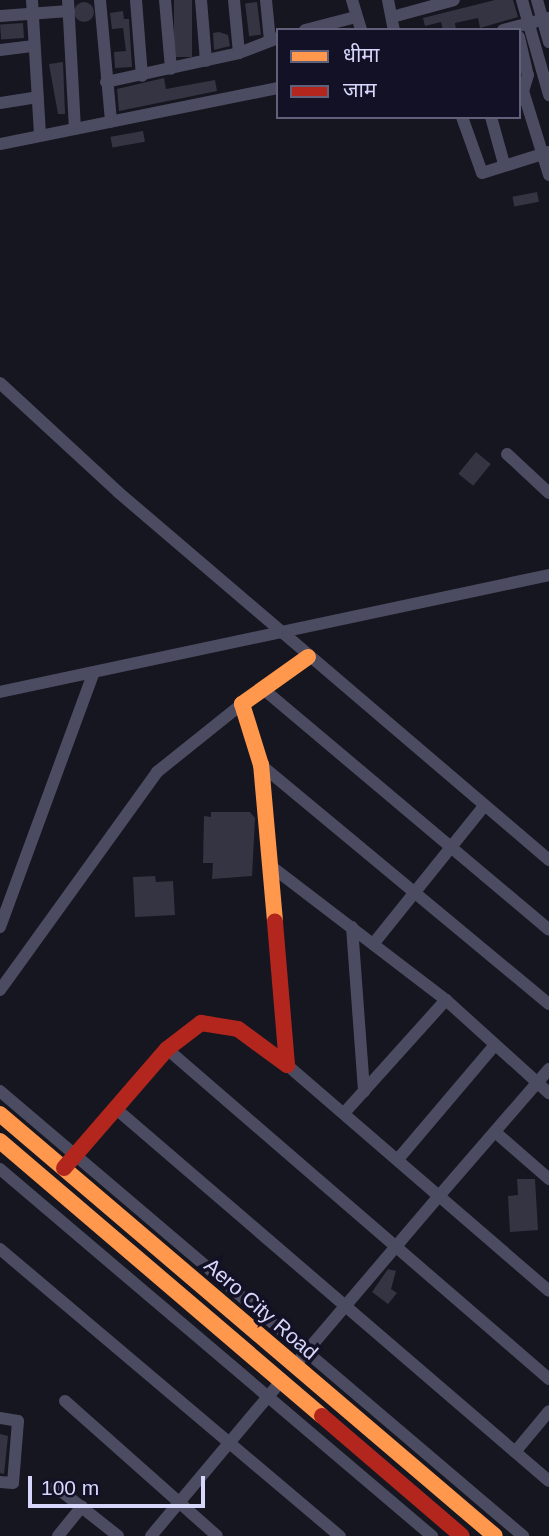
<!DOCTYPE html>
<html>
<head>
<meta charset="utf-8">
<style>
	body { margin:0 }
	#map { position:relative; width:549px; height:1536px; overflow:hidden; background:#161620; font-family:Arial,"Noto Sans Devanagari",sans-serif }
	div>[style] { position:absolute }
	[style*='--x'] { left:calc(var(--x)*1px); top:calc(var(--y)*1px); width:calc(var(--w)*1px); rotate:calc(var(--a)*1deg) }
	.building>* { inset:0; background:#343442; transform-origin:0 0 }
	.round { border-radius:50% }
	.street>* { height:12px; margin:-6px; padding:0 6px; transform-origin:6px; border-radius:6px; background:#4b4c61 }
	.slow>* { height:16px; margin:-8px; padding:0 8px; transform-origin:8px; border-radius:8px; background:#ff974d }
	.jam>* { height:16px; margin:-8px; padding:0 8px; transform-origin:8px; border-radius:8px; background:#b3261e }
	span { translate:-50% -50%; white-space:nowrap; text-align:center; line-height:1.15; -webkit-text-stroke:7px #121125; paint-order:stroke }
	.street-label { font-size:21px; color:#d7d7fc }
	.legend { position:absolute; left:276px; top:28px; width:245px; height:91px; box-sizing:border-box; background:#121125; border:2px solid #61607b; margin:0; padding:9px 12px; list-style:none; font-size:21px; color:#d7d7fc }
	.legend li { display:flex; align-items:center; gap:14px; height:35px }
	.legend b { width:35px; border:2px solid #61607b }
	.scale { position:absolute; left:28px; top:1476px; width:177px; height:32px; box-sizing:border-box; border:4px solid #d7d7fc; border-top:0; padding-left:9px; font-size:21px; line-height:24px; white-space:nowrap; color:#d7d7fc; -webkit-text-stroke:5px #121125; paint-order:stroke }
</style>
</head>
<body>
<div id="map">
	<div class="building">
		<div style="left:174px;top:0;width:18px;height:57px"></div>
		<div style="clip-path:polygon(495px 0,513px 0,518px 17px,480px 28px,478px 18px,455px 23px,456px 30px,443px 30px,441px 22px,425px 26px,423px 18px)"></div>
		<div style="left:257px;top:2px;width:33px;height:12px;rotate:83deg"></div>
		<div class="round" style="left:74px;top:2px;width:20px;height:20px"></div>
		<div style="clip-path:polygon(123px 11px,124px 19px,129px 19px,132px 67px,115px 68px,114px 52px,126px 51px,123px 28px,112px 29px,110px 13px)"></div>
		<div style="left:23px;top:23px;width:15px;height:23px;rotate:86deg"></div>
		<div style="clip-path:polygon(219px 32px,228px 35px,230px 46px,214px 50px,213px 33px)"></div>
		<div style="clip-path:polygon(63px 62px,65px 114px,58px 114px,49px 64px)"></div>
		<div style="clip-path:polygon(164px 78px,166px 89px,215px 80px,217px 91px,119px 111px,117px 89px)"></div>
		<div style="left:143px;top:131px;width:11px;height:33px;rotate:80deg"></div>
		<div style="left:537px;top:192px;width:10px;height:25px;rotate:79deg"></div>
		<div style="left:476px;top:452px;width:19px;height:28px;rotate:39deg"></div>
		<div style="clip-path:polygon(211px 812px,250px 812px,255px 818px,252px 876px,212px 879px,213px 863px,203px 863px,204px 816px,211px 817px)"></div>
		<div style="clip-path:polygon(155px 876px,156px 882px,173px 881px,175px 915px,135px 917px,133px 877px)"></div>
		<div style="clip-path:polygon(517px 1179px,535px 1179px,538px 1230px,510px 1232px,508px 1196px,518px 1195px)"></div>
		<div style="clip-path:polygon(388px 1269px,396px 1271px,391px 1289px,397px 1293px,388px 1304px,372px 1292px)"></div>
		<div style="clip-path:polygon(0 1434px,8px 1436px,4px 1474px,0 1473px)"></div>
	</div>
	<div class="street">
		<div style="--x:32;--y:0;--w:135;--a:86.6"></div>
		<div style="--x:68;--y:0;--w:129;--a:86.9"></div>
		<div style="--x:100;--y:0;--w:122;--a:84.8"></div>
		<div style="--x:136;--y:0;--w:76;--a:85.5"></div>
		<div style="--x:165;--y:0;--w:69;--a:85"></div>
		<div style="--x:201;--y:0;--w:61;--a:85.3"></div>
		<div style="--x:234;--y:0;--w:53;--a:84.6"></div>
		<div style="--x:266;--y:0;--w:41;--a:84.4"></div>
		<div style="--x:352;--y:0;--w:31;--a:73"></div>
		<div style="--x:388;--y:0;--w:31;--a:79"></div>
		<div style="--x:522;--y:0;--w:99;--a:74.1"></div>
		<div style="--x:537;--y:0;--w:44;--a:74.1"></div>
		<div style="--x:0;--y:16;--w:69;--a:-4.1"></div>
		<div style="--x:392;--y:17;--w:64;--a:-15.3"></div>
		<div style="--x:305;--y:30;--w:53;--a:-14.3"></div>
		<div style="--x:503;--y:30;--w:48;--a:-14.6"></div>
		<div style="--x:519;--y:37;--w:39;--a:77"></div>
		<div style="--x:528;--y:75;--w:17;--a:107"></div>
		<div style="--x:523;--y:91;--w:88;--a:72.8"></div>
		<div style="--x:0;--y:50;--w:34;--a:-7"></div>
		<div style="--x:106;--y:82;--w:136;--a:-12.3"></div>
		<div style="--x:239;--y:53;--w:42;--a:-21"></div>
		<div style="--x:0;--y:103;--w:38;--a:-9"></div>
		<div style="--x:462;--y:117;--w:59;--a:70.3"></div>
		<div style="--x:482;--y:173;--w:70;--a:-17.4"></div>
		<div style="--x:491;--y:117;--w:49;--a:74.5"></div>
		<div style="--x:0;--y:144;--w:284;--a:-11.4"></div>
		<div style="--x:0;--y:383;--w:161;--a:42.7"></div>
		<div style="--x:118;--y:492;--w:567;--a:40.49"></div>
		<div style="--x:507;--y:454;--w:57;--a:42.9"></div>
		<div style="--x:262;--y:688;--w:375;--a:40.1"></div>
		<div style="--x:0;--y:692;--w:561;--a:-12.03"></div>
		<div style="--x:261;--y:765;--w:374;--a:39.7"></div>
		<div style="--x:272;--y:867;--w:219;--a:37.4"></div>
		<div style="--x:446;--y:1000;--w:139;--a:42.1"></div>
		<div style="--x:0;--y:927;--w:270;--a:-69.8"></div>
		<div style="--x:352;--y:927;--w:165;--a:85.8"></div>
		<div style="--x:374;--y:943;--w:176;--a:-51.2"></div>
		<div style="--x:0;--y:990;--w:269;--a:-54.2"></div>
		<div style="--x:157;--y:772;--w:109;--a:-38.7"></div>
		<div style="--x:167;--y:1049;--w:505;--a:40.82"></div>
		<div style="--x:287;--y:1065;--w:201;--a:40.8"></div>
		<div style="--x:439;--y:1196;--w:168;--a:-49.1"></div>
		<div style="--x:0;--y:1091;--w:687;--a:40.39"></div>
		<div style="--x:115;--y:1108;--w:572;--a:40.68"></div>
		<div style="--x:345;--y:1112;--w:151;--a:-48"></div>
		<div style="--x:495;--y:1132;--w:72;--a:41"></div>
		<div style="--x:399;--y:1158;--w:148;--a:-49.7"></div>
		<div style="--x:0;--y:1169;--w:567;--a:40.35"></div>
		<div style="--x:0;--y:1249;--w:445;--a:40.2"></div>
		<div style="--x:301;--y:1358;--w:213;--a:-49.6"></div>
		<div style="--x:439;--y:1196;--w:145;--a:40.8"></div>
		<div style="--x:65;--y:1401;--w:203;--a:41.6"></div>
		<div style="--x:0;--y:1418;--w:18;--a:9"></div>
		<div style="--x:18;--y:1421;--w:62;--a:94.6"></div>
		<div style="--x:13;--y:1483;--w:13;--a:-176"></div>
		<div style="--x:515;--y:1452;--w:53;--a:-50.3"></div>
		<div style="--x:56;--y:1487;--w:79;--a:38.3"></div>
		<div style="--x:58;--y:1536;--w:38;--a:-51"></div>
		<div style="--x:151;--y:1536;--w:201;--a:-50"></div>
	</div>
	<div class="slow">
		<div style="--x:275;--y:921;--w:157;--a:-95.1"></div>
		<div style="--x:261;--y:765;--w:64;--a:-107.3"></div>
		<div style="--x:242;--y:704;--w:81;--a:-35.5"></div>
		<div style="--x:0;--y:1114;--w:650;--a:40.45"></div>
		<div style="--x:0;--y:1141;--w:423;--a:40.5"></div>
	</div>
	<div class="jam">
		<div style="--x:64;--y:1168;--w:157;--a:-49.1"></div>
		<div style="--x:167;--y:1049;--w:43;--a:-37.4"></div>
		<div style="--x:201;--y:1023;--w:37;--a:9"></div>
		<div style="--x:238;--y:1029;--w:61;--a:36.3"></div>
		<div style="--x:287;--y:1065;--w:144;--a:-94.8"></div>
		<div style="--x:322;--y:1416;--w:184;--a:40.6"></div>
	</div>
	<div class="street-label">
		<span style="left:261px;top:1309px;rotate:41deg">Aero City Road</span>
	</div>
	<ul class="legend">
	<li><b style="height:9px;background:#ff974d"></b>धीमा</li>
	<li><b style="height:9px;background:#b3261e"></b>जाम</li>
	</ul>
	<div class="scale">100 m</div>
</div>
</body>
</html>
